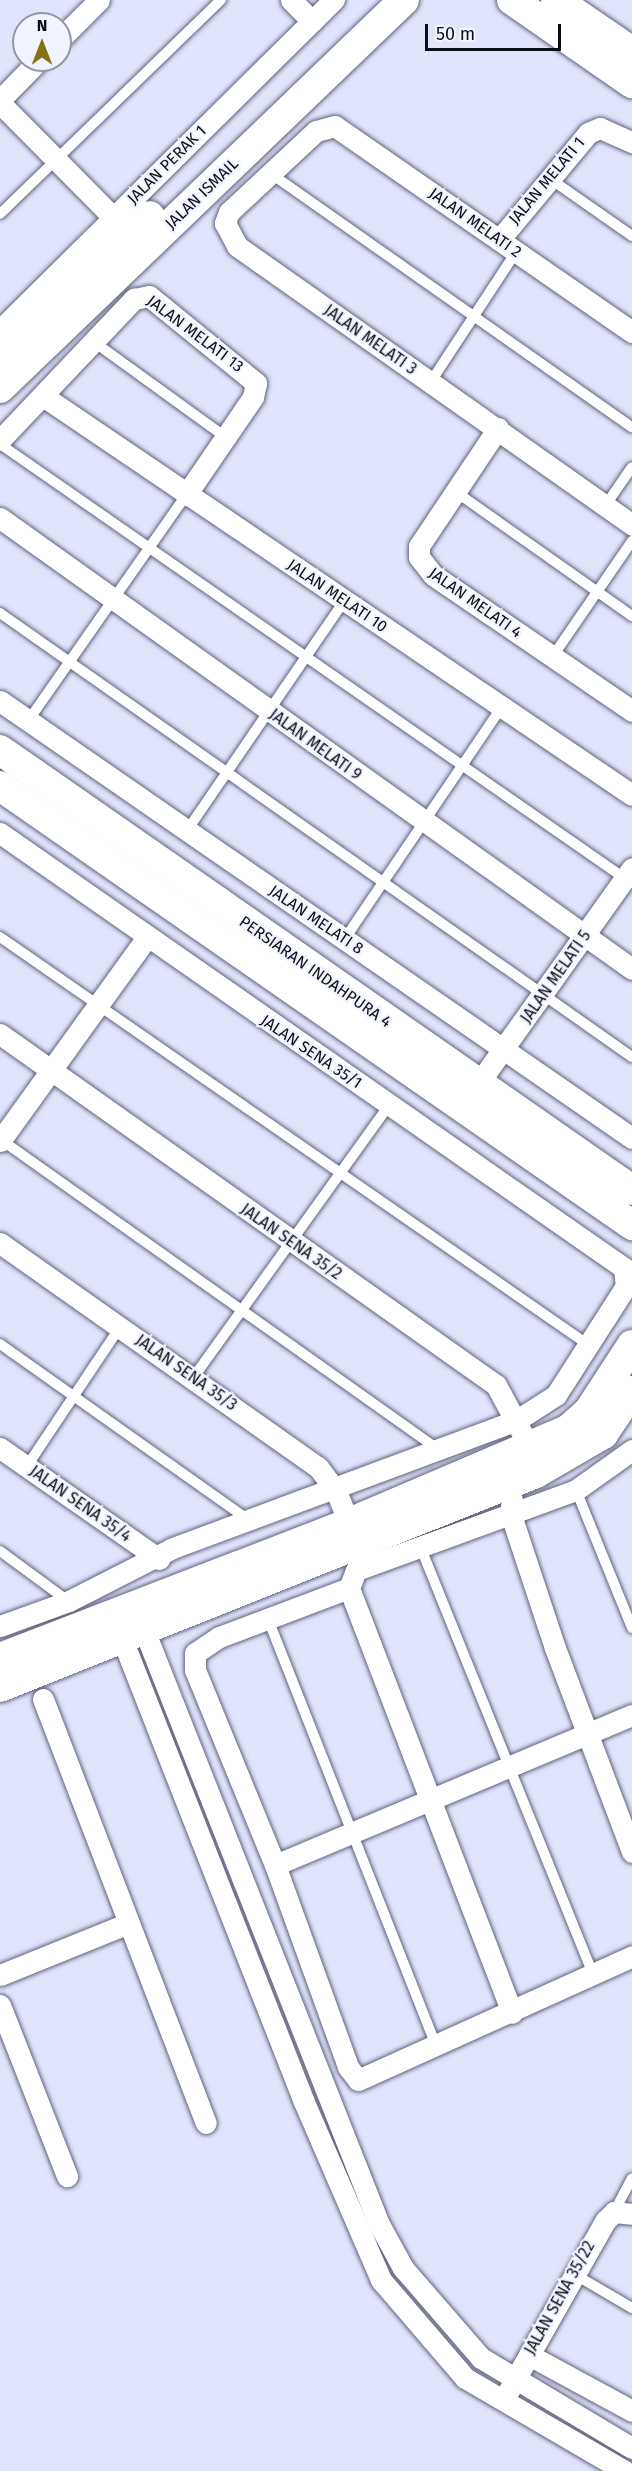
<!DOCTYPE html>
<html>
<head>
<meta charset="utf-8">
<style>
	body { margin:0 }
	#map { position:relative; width:632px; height:2471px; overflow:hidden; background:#e1e5fc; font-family:"Fira Sans",sans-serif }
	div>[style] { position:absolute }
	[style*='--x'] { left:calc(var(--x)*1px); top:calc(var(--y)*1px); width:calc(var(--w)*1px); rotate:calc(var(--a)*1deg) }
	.roads { filter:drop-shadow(0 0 2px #5f627b) drop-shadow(0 0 2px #5f627b) }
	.lane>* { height:10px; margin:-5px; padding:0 5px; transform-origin:5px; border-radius:5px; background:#fff }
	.street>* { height:21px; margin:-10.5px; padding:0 10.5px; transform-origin:10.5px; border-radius:10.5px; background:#fff }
	.secondary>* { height:30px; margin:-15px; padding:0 15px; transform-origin:15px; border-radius:15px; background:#fff }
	span { translate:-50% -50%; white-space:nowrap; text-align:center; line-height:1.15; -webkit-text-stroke:4.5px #f1f3ff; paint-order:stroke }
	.street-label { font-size:16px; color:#0d0d17 }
	.north { position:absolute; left:12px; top:12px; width:60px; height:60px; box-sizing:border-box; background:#f1f3ff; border:2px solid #9697a2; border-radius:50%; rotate:0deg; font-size:16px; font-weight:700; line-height:24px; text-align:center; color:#0d0d17 }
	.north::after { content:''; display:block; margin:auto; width:21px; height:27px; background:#857212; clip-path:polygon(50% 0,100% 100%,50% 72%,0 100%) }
	.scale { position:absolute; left:425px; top:24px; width:136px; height:27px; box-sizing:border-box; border:3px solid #0d0d17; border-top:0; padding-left:8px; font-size:18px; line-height:21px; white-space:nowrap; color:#0d0d17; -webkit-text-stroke:4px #f1f3ff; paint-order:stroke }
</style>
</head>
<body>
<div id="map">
	<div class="roads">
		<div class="lane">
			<div style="--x:270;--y:173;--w:442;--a:35.1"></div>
			<div style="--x:549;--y:178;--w:101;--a:34.9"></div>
			<div style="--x:0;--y:214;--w:308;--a:-44.1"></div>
			<div style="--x:94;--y:342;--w:162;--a:35.9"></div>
			<div style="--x:430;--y:383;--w:157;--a:-56.7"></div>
			<div style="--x:0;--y:444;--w:764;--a:34.81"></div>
			<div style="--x:456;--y:492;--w:215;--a:35.2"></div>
			<div style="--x:605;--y:506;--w:47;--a:-55.3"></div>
			<div style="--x:0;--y:613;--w:772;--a:35.09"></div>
			<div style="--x:553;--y:656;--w:140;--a:-55.5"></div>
			<div style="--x:28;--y:721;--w:276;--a:-55"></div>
			<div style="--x:186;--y:832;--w:280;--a:-55.6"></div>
			<div style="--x:0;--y:937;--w:718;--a:34.73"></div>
			<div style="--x:344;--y:940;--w:282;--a:-55.9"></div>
			<div style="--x:0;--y:1139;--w:538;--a:35.31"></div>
			<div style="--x:0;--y:1344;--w:305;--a:35.3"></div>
			<div style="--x:193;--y:1378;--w:336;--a:-54.3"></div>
			<div style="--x:27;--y:1466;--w:167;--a:-56.2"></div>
			<div style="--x:576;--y:1490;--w:149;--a:67.9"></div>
			<div style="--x:420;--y:1546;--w:462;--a:68"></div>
			<div style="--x:0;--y:1551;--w:84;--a:36.3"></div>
			<div style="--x:268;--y:1619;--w:461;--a:68.5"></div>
			<div style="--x:614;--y:2212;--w:38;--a:-62"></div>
			<div style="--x:574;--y:2274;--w:67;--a:30.4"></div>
		</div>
		<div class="street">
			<div style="--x:291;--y:0;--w:30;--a:45"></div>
			<div style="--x:60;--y:39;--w:55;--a:-45"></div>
			<div style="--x:0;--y:100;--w:56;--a:-45.7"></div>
			<div style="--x:0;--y:103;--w:162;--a:45.3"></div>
			<div style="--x:499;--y:240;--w:139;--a:-50.2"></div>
			<div style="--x:588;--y:133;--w:13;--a:-23"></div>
			<div style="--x:600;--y:128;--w:35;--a:24"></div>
			<div style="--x:0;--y:330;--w:470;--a:-44.7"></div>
			<div style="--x:632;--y:332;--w:361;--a:-145.3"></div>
			<div style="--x:335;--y:126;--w:20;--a:165"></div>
			<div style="--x:316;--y:131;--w:119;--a:137"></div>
			<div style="--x:229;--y:212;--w:12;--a:110"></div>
			<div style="--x:225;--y:223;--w:26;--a:62"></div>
			<div style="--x:237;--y:246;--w:484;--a:35.2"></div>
			<div style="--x:43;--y:396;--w:711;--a:34.11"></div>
			<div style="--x:498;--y:428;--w:142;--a:123.8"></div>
			<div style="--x:419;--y:546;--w:11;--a:90"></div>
			<div style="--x:419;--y:557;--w:23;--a:52"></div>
			<div style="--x:433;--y:575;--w:241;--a:34.3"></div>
			<div style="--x:0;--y:440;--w:195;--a:-46.5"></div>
			<div style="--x:134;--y:299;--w:15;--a:-11"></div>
			<div style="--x:149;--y:296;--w:138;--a:39.1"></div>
			<div style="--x:256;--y:383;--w:14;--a:102"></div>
			<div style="--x:253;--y:397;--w:119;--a:124.4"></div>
			<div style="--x:0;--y:518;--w:776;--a:35.51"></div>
			<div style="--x:0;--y:701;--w:768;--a:34.66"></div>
			<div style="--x:0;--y:833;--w:761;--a:34.88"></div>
			<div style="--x:624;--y:1268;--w:18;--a:84"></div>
			<div style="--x:626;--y:1286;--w:130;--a:122.7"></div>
			<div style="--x:556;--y:1395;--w:46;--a:147.3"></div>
			<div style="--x:517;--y:1420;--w:369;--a:159.6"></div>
			<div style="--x:171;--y:1549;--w:114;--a:153"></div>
			<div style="--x:69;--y:1601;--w:73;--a:160.1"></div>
			<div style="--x:0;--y:1034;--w:608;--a:35.29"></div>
			<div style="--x:496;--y:1385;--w:55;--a:61.6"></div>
			<div style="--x:478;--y:1084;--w:265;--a:-54.5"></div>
			<div style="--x:0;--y:1141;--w:251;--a:-54.2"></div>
			<div style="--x:0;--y:1243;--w:389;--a:35.2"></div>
			<div style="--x:318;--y:1467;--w:30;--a:53"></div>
			<div style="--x:336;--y:1491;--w:35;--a:68"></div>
			<div style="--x:0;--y:1448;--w:194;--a:34.9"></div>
			<div style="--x:632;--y:1450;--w:69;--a:144.5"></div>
			<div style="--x:576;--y:1490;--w:234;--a:160"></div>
			<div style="--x:356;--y:1570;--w:19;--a:111"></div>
			<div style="--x:349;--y:1588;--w:139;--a:159.3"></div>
			<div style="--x:219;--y:1637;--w:29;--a:146"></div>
			<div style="--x:195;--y:1653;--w:17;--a:90"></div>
			<div style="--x:195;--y:1670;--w:211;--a:67.7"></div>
			<div style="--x:275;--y:1865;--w:215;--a:70.1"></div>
			<div style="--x:348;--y:2067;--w:16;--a:52"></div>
			<div style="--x:358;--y:2080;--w:301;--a:-24.3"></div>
			<div style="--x:512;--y:1500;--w:12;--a:99"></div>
			<div style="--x:510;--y:1512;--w:143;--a:71.7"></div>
			<div style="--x:555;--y:1648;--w:218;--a:69.3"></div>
			<div style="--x:349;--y:1588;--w:455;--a:69"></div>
			<div style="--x:139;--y:1617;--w:653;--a:68.43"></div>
			<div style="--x:379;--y:2224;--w:50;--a:61.4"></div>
			<div style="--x:403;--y:2268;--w:119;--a:49.1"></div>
			<div style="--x:481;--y:2358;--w:176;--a:30.8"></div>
			<div style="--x:117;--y:1626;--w:511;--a:68.55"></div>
			<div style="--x:304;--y:2102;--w:194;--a:66.6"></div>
			<div style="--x:381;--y:2280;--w:129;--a:49.4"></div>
			<div style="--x:465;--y:2378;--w:185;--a:30.2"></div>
			<div style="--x:43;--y:1699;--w:454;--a:69"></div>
			<div style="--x:275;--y:1865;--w:387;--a:-22.8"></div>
			<div style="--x:0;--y:1975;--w:139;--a:-22"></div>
			<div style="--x:0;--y:2005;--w:184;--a:68.6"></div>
			<div style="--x:529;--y:2355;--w:117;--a:28.5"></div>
			<div style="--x:508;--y:2392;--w:197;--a:-60.4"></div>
			<div style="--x:605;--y:2221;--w:13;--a:-45"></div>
			<div style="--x:614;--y:2212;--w:18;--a:6"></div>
		</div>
		<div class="secondary">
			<div style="--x:512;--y:0;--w:146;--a:34.7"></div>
			<div style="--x:556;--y:0;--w:92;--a:34.4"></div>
			<div style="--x:0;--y:359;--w:207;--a:-43.6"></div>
			<div style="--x:0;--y:388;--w:560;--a:-43.84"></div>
			<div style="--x:0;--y:750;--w:770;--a:34.85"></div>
			<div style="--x:0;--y:786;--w:770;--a:34.78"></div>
			<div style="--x:0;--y:1658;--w:374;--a:-21.1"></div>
			<div style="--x:349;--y:1523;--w:239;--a:-23.1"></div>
			<div style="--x:569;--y:1429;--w:27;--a:-42"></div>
			<div style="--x:589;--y:1411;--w:79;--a:-56.9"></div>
			<div style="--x:0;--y:1687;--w:577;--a:-21.76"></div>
			<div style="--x:536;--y:1473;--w:78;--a:-30.2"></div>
			<div style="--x:603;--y:1434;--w:52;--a:-56"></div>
		</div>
	</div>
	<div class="street-label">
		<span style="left:167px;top:165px;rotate:-45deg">JALAN PERAK 1</span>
		<span style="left:547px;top:181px;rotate:-50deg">JALAN MELATI 1</span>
		<span style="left:202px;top:194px;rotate:-44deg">JALAN ISMAIL</span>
		<span style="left:475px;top:223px;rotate:35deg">JALAN MELATI 2</span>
		<span style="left:195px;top:334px;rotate:37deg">JALAN MELATI 13</span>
		<span style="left:370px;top:340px;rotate:35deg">JALAN MELATI 3</span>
		<span style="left:337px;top:596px;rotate:34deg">JALAN MELATI 10</span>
		<span style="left:475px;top:603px;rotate:35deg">JALAN MELATI 4</span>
		<span style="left:315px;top:745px;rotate:36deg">JALAN MELATI 9</span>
		<span style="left:316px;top:920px;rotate:34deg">JALAN MELATI 8</span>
		<span style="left:315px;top:972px;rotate:35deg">PERSIARAN INDAHPURA 4</span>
		<span style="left:556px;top:977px;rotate:-55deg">JALAN MELATI 5</span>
		<span style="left:311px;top:1052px;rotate:34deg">JALAN SENA 35/1</span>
		<span style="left:291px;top:1242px;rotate:35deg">JALAN SENA 35/2</span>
		<span style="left:186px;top:1373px;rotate:35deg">JALAN SENA 35/3</span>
		<span style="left:80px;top:1504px;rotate:35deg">JALAN SENA 35/4</span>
		<span style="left:560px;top:2298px;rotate:-61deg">JALAN SENA 35/22</span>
	</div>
	<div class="north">N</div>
	<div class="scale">50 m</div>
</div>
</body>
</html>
